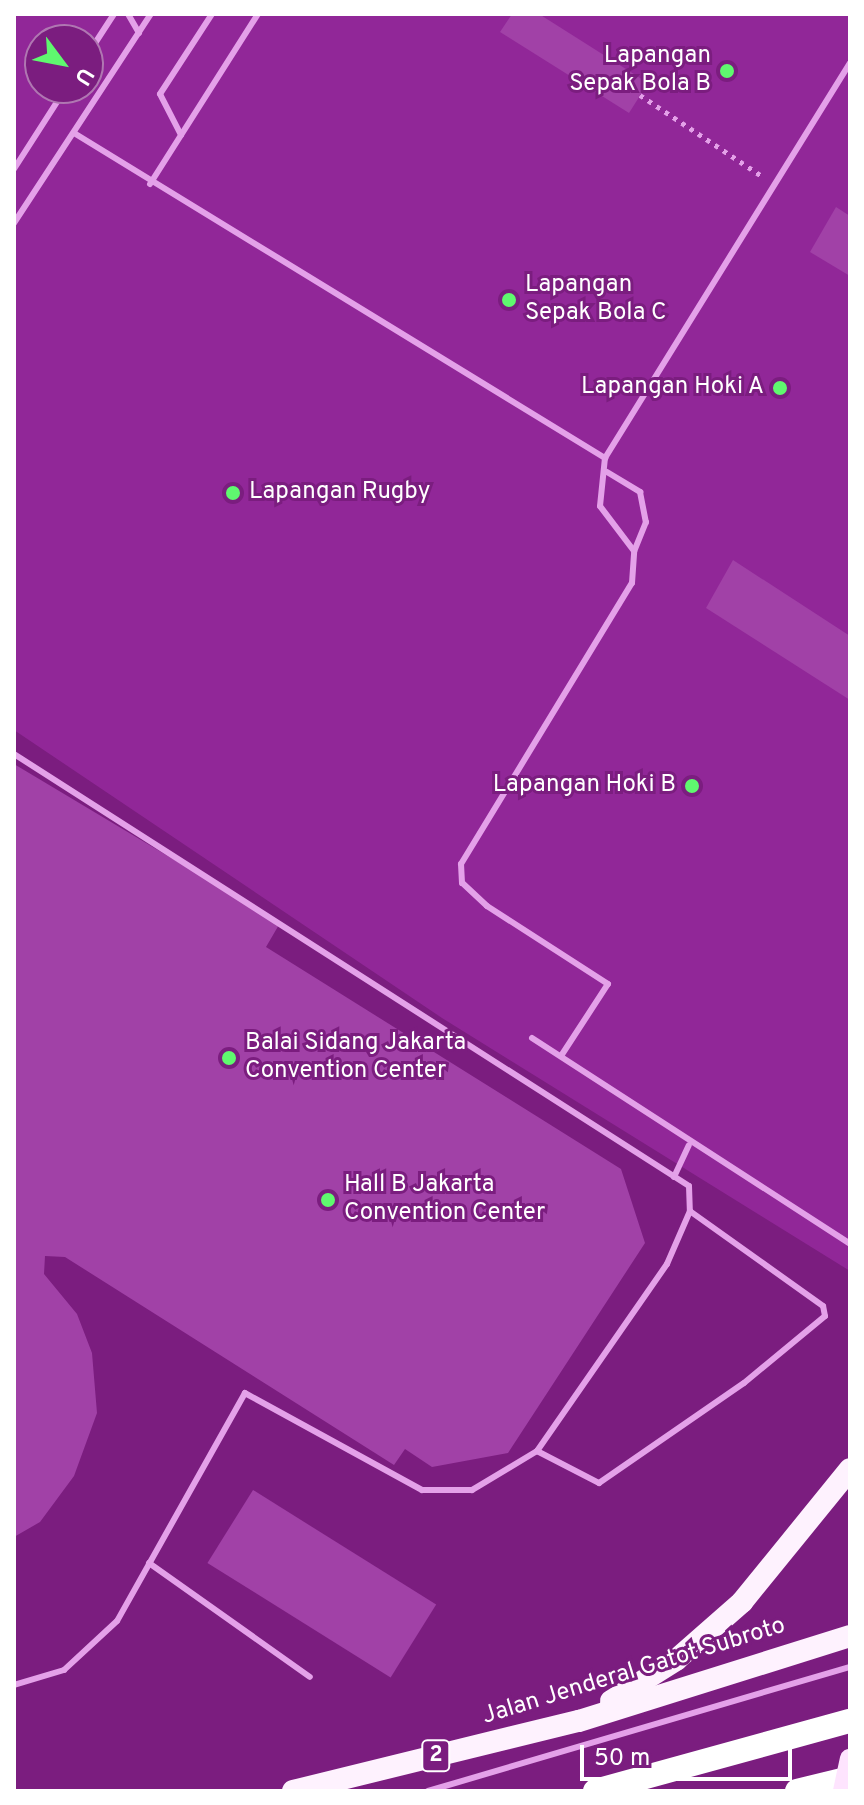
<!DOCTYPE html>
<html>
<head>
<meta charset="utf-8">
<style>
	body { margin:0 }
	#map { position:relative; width:864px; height:1805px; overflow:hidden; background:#7b1d7f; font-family:Overpass,sans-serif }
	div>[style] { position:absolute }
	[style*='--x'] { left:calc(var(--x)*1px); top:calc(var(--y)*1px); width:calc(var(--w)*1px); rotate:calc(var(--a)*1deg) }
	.green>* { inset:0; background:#912798 }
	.building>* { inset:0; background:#a141a7; transform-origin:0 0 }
	.path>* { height:5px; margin-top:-2.5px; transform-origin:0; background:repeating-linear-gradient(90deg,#e4a1e9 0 4px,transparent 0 10px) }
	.service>* { height:6px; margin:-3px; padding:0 3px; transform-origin:3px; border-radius:3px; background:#e4a1e9 }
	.trunk>* { height:22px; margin:-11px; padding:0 11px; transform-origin:11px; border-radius:11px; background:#fef2fe }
	.motorway>* { height:24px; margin:-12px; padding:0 12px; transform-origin:12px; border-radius:12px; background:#fff }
	.primary-bridge>* { height:20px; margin:-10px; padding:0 10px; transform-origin:10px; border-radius:10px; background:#fee4fe }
	.dots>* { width:22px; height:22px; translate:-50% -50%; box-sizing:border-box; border:4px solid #7b1d7f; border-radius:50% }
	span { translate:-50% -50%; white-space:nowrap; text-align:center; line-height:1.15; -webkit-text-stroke:6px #7b1d7f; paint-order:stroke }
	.shield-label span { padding:2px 6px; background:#7b1d7f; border:2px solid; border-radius:6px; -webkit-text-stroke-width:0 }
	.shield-label { font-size:22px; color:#fff; font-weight:700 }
	.poi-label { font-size:24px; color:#fff }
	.right { translate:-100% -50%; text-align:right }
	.left { translate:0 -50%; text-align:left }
	.street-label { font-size:24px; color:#fff }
	.frame { position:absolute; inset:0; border:16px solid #fff; pointer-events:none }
	.north { position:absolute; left:24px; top:24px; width:80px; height:80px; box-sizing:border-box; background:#7b1d7f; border:2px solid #b077b2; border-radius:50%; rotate:122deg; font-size:22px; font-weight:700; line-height:32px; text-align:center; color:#fff }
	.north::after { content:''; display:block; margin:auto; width:28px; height:36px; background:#5ff86f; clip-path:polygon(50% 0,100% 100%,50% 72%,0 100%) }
	.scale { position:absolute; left:580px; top:1745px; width:212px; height:36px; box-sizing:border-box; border:4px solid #fff; border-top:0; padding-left:10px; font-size:24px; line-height:28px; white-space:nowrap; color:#fff; -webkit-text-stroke:6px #7b1d7f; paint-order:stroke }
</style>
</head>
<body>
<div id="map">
	<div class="green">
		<div style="clip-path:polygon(evenodd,14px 14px,850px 14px,850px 1271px,442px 1018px,14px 730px,14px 14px,40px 40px,88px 40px,88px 88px,40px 88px,40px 40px)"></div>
	</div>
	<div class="building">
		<div style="clip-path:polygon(512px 14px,539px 14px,648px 83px,629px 113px,500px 32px)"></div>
		<div style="clip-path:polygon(836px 207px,850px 216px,850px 276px,810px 252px)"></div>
		<div style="clip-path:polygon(733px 560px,850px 636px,850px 700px,706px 608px)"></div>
		<div style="clip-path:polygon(14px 764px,280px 923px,266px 947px,621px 1169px,645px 1243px,508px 1453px,432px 1467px,405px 1449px,394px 1465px,65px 1257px,45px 1256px,44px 1274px,77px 1314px,92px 1353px,97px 1413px,74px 1476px,40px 1522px,14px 1537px)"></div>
		<div style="left:253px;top:1490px;width:216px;height:86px;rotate:32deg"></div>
	</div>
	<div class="path">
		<div style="--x:640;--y:95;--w:146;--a:33.6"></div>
	</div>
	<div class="service">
		<div style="--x:128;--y:14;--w:22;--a:60"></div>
		<div style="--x:88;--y:54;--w:48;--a:-57"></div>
		<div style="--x:74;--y:133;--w:623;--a:31.47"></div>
		<div style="--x:181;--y:135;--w:46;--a:-117.1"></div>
		<div style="--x:160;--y:94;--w:95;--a:-57"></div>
		<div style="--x:14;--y:169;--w:96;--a:-57.3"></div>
		<div style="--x:150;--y:184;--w:201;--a:-57.6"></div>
		<div style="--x:14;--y:223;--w:250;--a:-56.8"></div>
		<div style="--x:607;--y:472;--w:39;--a:31"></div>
		<div style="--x:640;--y:492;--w:31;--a:79"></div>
		<div style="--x:646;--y:522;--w:31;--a:112"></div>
		<div style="--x:14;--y:754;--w:801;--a:32.62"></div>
		<div style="--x:689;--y:1186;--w:25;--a:88"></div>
		<div style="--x:690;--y:1211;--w:58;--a:113.5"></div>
		<div style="--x:667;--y:1264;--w:228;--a:124.8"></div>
		<div style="--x:537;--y:1451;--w:76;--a:149"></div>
		<div style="--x:472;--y:1490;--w:50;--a:180"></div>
		<div style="--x:422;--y:1490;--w:202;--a:-151.3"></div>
		<div style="--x:245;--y:1393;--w:261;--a:119.3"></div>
		<div style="--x:117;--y:1621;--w:72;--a:137.2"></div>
		<div style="--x:64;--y:1670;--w:52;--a:163.3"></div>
		<div style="--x:532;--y:1038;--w:379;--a:32.9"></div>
		<div style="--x:561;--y:1056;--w:86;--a:-56.9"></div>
		<div style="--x:608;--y:984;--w:144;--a:-147.2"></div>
		<div style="--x:487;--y:906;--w:34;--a:-137"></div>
		<div style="--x:462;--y:883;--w:19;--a:-93"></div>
		<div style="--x:461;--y:864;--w:329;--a:-58.7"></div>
		<div style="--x:632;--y:583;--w:32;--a:-86"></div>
		<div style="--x:634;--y:551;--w:56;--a:-127.1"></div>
		<div style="--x:600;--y:506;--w:48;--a:-84.1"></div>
		<div style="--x:605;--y:458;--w:465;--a:-58.2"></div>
		<div style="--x:674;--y:1177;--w:35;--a:-65"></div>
		<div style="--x:537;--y:1451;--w:70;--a:27.3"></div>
		<div style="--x:599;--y:1483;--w:176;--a:-34.6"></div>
		<div style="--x:744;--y:1383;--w:105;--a:-39.6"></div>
		<div style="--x:825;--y:1316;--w:10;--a:-101"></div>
		<div style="--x:823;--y:1306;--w:163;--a:-144.5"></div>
		<div style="--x:149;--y:1563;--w:197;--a:35.3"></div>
		<div style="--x:428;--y:1791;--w:440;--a:-16.4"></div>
	</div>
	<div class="trunk">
		<div style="--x:611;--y:1701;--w:77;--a:-32.2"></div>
		<div style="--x:676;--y:1660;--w:88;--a:-41.3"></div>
		<div style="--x:742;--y:1602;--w:171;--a:-50.9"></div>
		<div style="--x:293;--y:1791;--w:294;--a:-13.8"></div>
		<div style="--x:579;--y:1721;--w:284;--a:-17.4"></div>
	</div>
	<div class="motorway">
		<div style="--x:595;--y:1791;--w:264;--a:-15.4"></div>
		<div style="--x:797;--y:1791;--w:55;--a:-13.8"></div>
	</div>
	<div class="primary-bridge">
		<div style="--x:843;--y:1791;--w:33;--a:-78"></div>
	</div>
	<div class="dots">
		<div style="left:727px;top:71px;background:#5ff86f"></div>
		<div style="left:509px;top:300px;background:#5ff86f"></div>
		<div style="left:780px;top:388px;background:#5ff86f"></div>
		<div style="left:233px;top:493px;background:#5ff86f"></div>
		<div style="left:692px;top:786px;background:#5ff86f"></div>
		<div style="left:229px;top:1058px;background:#5ff86f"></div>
		<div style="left:328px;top:1200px;background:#5ff86f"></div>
	</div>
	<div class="shield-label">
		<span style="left:436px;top:1756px">2</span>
	</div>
	<div class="poi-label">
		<span class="right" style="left:711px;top:71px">Lapangan<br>Sepak Bola B</span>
		<span class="left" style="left:525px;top:300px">Lapangan<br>Sepak Bola C</span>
		<span class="right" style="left:764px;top:388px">Lapangan Hoki A</span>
		<span class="left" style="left:249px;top:493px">Lapangan Rugby</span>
		<span class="right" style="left:676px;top:786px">Lapangan Hoki B</span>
		<span class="left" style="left:245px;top:1058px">Balai Sidang Jakarta<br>Convention Center</span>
		<span class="left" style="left:344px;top:1200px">Hall B Jakarta<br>Convention Center</span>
	</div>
	<div class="street-label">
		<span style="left:634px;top:1672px;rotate:-17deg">Jalan Jenderal Gatot Subroto</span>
	</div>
	<div class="frame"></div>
	<div class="north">U</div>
	<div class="scale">50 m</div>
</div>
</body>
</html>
